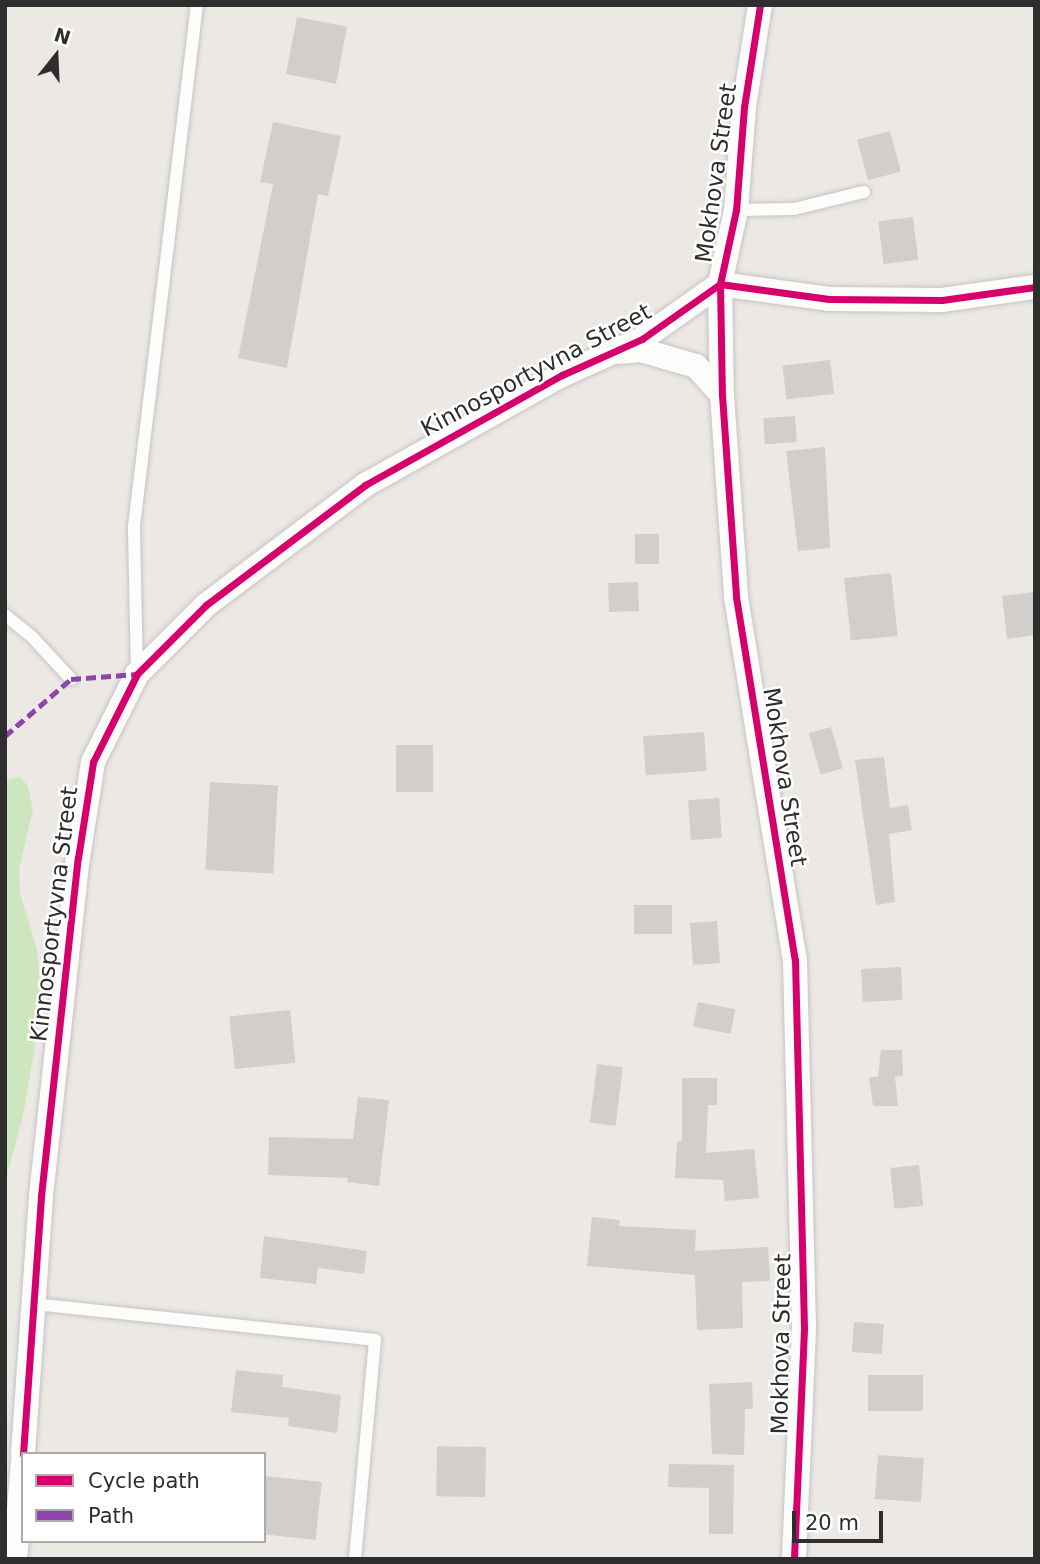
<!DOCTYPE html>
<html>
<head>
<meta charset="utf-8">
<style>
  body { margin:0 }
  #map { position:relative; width:1040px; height:1564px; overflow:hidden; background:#ece8e4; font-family:"DejaVu Sans",sans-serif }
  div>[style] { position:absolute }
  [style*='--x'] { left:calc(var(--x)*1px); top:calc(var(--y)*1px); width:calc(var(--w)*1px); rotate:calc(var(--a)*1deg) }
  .green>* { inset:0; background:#cee6be }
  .building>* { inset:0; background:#d1cecb; transform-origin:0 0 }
  .roads { filter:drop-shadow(0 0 2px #c5c4c5) drop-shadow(0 0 2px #c5c4c5) }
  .lane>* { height:12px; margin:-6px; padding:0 6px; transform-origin:6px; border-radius:6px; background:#fcfcfb }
  .street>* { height:24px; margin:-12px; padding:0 12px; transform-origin:12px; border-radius:12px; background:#fcfcfb }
  .quiet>* { height:5px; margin-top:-2.5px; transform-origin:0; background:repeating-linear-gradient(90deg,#8e44ad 0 10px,transparent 0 15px) }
  .cycleway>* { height:7px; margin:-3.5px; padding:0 3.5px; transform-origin:3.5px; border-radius:3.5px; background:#d6006c }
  span { translate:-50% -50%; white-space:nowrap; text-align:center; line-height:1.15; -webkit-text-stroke:5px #fff; paint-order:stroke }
  .street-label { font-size:23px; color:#2e2e2e }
  .frame { position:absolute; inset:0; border:7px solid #2e2e2e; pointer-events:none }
  .legend { position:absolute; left:21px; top:1452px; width:245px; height:91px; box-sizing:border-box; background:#fff; border:2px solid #ababab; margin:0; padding:9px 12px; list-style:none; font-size:21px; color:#2e2e2e }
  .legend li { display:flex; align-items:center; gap:14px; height:35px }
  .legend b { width:35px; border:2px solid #ababab }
  .north { position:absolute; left:21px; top:21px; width:70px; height:70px; -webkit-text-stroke:5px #fff; paint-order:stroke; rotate:18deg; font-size:19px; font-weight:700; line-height:28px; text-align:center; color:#2e2e2e }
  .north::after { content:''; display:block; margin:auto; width:24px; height:32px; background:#2e2e2e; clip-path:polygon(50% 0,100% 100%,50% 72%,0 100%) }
  .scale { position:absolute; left:792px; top:1511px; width:91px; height:32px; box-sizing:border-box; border:4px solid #2e2e2e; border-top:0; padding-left:9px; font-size:21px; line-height:24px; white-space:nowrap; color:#2e2e2e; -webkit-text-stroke:5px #fff; paint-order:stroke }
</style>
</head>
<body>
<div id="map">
  <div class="green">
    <i style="clip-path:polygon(20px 777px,28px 786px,33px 810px,19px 869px,20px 893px,37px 950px,42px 1006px,23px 1116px,5px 1183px,5px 780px)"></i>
  </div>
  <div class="building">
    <i style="left:297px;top:17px;width:51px;height:58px;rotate:11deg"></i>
    <i style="clip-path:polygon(273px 122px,341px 136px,328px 196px,318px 194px,287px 368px,238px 358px,273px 184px,260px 182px)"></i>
    <i style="left:890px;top:131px;width:42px;height:34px;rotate:75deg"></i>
    <i style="left:913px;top:217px;width:43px;height:35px;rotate:83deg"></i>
    <i style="left:830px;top:360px;width:34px;height:48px;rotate:83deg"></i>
    <i style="left:795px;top:416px;width:26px;height:32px;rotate:86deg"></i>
    <i style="clip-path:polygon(825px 447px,830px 548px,798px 551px,786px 451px)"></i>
    <i style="left:635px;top:534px;width:24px;height:30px"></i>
    <i style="left:891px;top:573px;width:63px;height:47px;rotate:84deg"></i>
    <i style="left:638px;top:582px;width:29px;height:30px;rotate:88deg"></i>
    <i style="clip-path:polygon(1035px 592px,1035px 635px,1007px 639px,1002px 596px)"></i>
    <i style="left:831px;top:727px;width:43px;height:23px;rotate:74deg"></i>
    <i style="left:704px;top:732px;width:39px;height:61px;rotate:86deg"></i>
    <i style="left:396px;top:745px;width:37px;height:47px"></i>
    <i style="clip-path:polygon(884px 757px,890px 808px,908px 805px,912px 830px,889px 834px,895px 902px,876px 905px,855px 760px)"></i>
    <i style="left:210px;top:782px;width:68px;height:88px;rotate:3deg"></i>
    <i style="left:719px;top:798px;width:40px;height:31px;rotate:86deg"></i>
    <i style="left:672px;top:905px;width:29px;height:38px;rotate:90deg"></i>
    <i style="left:717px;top:921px;width:42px;height:27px;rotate:86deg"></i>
    <i style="left:901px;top:967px;width:33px;height:40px;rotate:87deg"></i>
    <i style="left:698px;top:1002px;width:38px;height:25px;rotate:11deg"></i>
    <i style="left:290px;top:1010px;width:53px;height:61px;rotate:84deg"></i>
    <i style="clip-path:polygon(881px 1050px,902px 1050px,903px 1076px,887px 1077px,895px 1077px,898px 1106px,873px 1106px,869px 1077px,878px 1077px)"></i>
    <i style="left:597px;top:1064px;width:26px;height:59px;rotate:7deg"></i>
    <i style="clip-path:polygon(682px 1078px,717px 1078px,717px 1105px,708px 1105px,706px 1153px,754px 1149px,759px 1198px,725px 1201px,723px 1180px,675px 1178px,677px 1141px,682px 1141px)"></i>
    <i style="clip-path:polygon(358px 1097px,389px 1100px,379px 1186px,347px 1182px,348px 1178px,268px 1175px,269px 1137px,353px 1139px)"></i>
    <i style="left:919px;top:1165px;width:41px;height:29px;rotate:84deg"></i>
    <i style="clip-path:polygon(592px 1217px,620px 1220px,619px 1226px,696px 1230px,695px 1251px,768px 1247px,770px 1281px,742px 1282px,743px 1328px,697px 1330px,695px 1275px,587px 1266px)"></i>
    <i style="clip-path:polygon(264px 1236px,367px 1251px,364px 1274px,318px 1268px,316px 1284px,260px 1278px)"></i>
    <i style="left:854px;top:1322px;width:30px;height:30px;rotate:4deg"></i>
    <i style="clip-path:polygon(236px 1370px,283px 1375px,282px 1387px,341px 1395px,337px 1433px,288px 1426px,289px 1418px,231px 1412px)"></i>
    <i style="left:868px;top:1375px;width:55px;height:36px"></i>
    <i style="clip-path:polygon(752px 1382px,753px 1409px,745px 1409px,744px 1455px,712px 1454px,709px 1384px)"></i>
    <i style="left:486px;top:1447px;width:50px;height:49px;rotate:91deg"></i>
    <i style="left:878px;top:1455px;width:46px;height:44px;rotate:4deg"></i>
    <i style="clip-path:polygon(669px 1464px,734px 1465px,733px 1534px,709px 1534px,709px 1488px,668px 1487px)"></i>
    <i style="left:264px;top:1476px;width:58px;height:58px;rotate:6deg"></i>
  </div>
  <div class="roads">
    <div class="lane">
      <i style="--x:736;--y:210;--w:58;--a:-1"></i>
      <i style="--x:794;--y:209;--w:72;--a:-13.7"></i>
      <i style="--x:5;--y:615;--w:36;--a:39"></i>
      <i style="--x:33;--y:638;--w:56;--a:47.2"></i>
      <i style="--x:137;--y:674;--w:148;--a:-91.2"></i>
      <i style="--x:134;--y:526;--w:525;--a:-83.11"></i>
      <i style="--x:34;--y:1304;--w:343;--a:6"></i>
      <i style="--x:375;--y:1340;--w:220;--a:95.2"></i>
    </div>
    <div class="street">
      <i style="--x:760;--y:5;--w:103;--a:98.9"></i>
      <i style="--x:744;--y:107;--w:103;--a:94.4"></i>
      <i style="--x:736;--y:210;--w:76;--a:102.2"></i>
      <i style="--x:720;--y:284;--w:111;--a:89"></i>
      <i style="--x:722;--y:395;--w:202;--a:86"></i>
      <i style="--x:736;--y:597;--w:368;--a:80.8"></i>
      <i style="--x:795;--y:960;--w:369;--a:88.6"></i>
      <i style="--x:804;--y:1329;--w:230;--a:92.5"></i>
      <i style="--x:620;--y:352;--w:21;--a:-5"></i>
      <i style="--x:641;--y:350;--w:57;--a:16.2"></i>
      <i style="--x:696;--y:366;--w:39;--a:48"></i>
      <i style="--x:23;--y:1454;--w:259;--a:-86"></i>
      <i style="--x:41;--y:1196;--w:340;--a:-83.8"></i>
      <i style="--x:78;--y:858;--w:97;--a:-81.1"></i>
      <i style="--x:93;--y:762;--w:98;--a:-63.4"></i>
      <i style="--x:137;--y:674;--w:98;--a:-45"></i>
      <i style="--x:206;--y:605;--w:199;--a:-37"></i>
      <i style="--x:365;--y:485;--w:226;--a:-29.2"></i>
      <i style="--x:562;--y:375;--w:88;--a:-24.2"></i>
      <i style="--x:642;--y:339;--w:95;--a:-35.2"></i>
      <i style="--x:720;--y:284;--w:110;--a:7.8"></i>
      <i style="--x:829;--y:299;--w:113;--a:0.5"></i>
      <i style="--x:942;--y:300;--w:94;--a:-8"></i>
      <i style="--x:15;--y:1559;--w:98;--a:-85.3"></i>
    </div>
  </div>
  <div class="quiet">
    <i style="--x:5;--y:736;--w:87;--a:-40.8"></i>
    <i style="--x:71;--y:679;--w:66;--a:-4.3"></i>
  </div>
  <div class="cycleway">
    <i style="--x:760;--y:5;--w:103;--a:98.9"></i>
    <i style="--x:744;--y:107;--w:103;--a:94.4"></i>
    <i style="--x:736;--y:210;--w:76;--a:102.2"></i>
    <i style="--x:720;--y:284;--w:111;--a:89"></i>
    <i style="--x:722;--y:395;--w:202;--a:86"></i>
    <i style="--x:736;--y:597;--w:368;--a:80.8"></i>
    <i style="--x:795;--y:960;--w:369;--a:88.6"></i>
    <i style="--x:804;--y:1329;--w:230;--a:92.5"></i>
    <i style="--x:23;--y:1454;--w:259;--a:-86"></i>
    <i style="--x:41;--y:1196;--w:340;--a:-83.8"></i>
    <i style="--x:78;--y:858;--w:97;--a:-81.1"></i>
    <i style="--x:93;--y:762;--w:98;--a:-63.4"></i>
    <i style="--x:137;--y:674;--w:98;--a:-45"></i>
    <i style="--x:206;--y:605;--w:199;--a:-37"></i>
    <i style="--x:365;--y:485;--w:226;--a:-29.2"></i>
    <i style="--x:562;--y:375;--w:88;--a:-24.2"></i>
    <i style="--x:642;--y:339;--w:95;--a:-35.2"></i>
    <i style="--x:720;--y:284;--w:110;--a:7.8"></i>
    <i style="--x:829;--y:299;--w:113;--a:0.5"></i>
    <i style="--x:942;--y:300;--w:94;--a:-8"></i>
  </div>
  <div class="street-label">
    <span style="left:716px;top:173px;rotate:-82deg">Mokhova Street</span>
    <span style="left:536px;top:370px;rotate:-28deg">Kinnosportyvna Street</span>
    <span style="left:785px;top:777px;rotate:81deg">Mokhova Street</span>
    <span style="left:54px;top:914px;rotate:-83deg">Kinnosportyvna Street</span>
    <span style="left:781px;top:1344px;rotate:-89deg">Mokhova Street</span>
  </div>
  <div class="frame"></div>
  <ul class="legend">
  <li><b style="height:9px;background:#d6006c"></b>Cycle path</li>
  <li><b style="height:9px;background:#8e44ad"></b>Path</li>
  </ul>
  <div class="north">N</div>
  <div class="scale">20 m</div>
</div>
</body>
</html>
